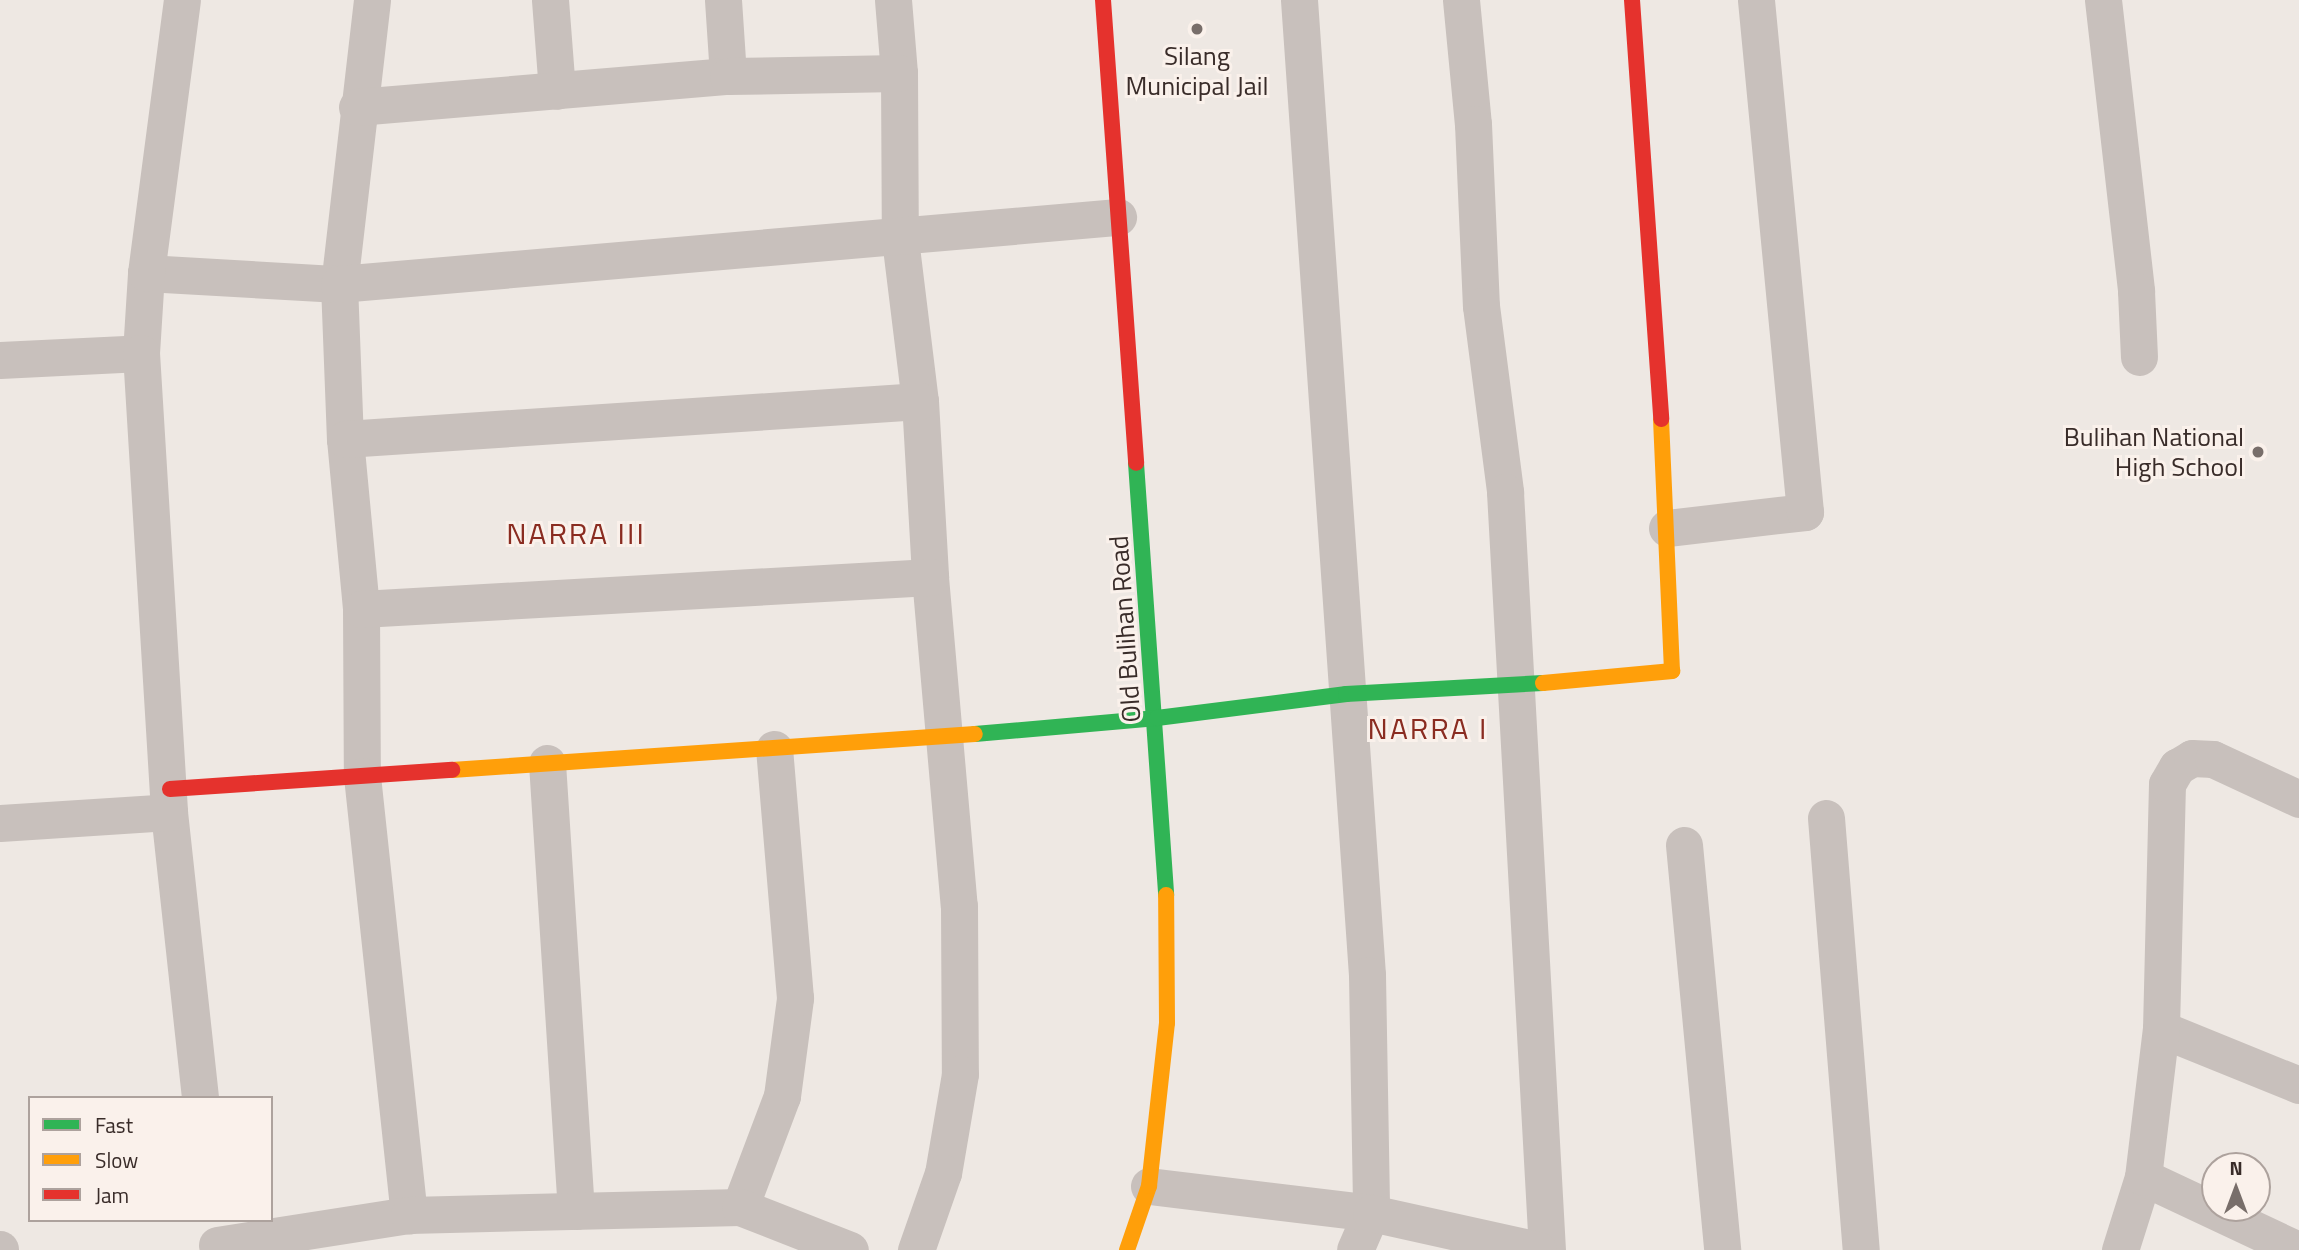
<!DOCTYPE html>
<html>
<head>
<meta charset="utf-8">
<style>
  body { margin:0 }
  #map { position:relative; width:2299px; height:1250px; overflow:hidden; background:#eee8e3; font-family:"Titillium Web",sans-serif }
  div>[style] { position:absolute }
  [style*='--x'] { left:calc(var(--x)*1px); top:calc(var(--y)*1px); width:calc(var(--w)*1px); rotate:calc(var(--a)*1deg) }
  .street>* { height:37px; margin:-18.5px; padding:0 18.5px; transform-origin:18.5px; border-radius:18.5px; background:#c8c0bc }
  .fast>* { height:16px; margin:-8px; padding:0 8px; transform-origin:8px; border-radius:8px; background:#30b455 }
  .slow>* { height:16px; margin:-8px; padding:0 8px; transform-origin:8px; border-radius:8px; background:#ff9f0a }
  .jam>* { height:16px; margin:-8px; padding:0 8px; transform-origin:8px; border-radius:8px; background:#e5322d }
  .dots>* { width:19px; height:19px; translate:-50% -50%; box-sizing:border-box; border:4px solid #faf1eb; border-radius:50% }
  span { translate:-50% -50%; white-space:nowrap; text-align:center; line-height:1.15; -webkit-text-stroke:6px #faf1eb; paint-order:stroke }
  .poi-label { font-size:26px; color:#392c29 }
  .right { translate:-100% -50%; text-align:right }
  .street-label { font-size:26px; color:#392c29 }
  .quarter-label { font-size:30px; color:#8a2c21; letter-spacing:2px }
  .legend { position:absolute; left:28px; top:1096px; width:245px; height:126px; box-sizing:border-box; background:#faf1eb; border:2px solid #ada29d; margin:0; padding:9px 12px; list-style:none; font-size:21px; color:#392c29 }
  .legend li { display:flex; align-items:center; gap:14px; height:35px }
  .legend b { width:35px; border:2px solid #ada29d }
  .north { position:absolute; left:2201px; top:1152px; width:70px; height:70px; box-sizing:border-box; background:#faf1eb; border:2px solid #ada29d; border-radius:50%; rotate:0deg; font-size:19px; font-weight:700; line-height:28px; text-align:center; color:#392c29 }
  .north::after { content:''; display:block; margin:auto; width:24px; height:32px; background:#786e6a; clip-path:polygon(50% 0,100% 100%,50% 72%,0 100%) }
</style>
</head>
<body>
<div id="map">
  <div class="street">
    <i style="--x:372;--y:0;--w:286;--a:96.6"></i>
    <i style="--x:339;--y:284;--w:155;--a:87.8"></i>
    <i style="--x:345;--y:439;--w:171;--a:84.6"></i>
    <i style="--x:361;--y:609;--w:167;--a:89.7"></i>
    <i style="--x:362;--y:776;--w:442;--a:83.9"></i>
    <i style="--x:550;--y:0;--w:91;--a:85.6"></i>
    <i style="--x:723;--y:0;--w:76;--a:86.2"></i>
    <i style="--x:893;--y:0;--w:73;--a:85.3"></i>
    <i style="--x:899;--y:73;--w:166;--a:89.7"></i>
    <i style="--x:900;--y:239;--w:163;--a:83"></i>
    <i style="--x:920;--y:401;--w:176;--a:86.7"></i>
    <i style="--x:930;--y:577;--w:330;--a:85"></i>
    <i style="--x:959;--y:906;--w:168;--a:89.7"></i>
    <i style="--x:960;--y:1074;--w:100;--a:99.7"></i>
    <i style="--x:943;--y:1173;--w:82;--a:109.3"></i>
    <i style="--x:1299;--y:0;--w:977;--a:86.01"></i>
    <i style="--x:1367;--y:975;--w:238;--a:89"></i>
    <i style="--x:1371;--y:1213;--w:40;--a:113.4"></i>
    <i style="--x:1461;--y:0;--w:125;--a:84.5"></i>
    <i style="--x:1473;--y:124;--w:182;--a:87.5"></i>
    <i style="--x:1481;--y:306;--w:188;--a:82.6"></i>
    <i style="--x:1505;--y:492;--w:759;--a:86.83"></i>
    <i style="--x:2103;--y:0;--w:293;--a:83.5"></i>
    <i style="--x:2136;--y:291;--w:66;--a:87.4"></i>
    <i style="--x:357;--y:107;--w:372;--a:-4.8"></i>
    <i style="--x:728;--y:76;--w:171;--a:-1"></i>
    <i style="--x:146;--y:273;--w:193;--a:3.3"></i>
    <i style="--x:339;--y:284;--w:782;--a:-4.92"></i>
    <i style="--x:141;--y:353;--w:80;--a:-86.4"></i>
    <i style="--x:146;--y:273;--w:275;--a:-82.5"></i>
    <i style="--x:0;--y:360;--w:141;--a:-2.8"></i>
    <i style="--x:141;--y:353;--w:460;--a:86.5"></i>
    <i style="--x:169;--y:812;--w:288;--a:83.8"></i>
    <i style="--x:345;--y:439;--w:576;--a:-3.78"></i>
    <i style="--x:1667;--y:528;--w:139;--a:-6.6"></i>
    <i style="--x:1805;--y:512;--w:514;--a:-95.47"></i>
    <i style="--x:361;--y:609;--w:570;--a:-3.22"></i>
    <i style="--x:547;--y:763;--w:449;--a:86.3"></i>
    <i style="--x:1826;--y:818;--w:433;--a:85.4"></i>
    <i style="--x:0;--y:823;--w:169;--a:-3.7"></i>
    <i style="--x:1684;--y:845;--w:407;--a:84.6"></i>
    <i style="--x:2161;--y:1029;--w:149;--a:22.1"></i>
    <i style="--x:1149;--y:1186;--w:224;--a:6.9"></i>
    <i style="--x:1371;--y:1213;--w:171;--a:12.5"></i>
    <i style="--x:740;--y:1207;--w:119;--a:-69.3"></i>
    <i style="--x:782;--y:1096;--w:99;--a:-82.4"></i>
    <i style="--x:795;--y:998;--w:250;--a:-94.8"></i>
    <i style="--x:217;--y:1245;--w:194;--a:-8.9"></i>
    <i style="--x:409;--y:1215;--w:331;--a:-1.4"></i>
    <i style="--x:740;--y:1207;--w:118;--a:21.4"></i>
    <i style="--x:0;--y:1249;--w:1;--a:90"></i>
    <i style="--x:2120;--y:1250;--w:77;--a:-72.5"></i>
    <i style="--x:2298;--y:1250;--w:171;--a:-154.8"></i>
    <i style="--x:2143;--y:1177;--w:149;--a:-83.1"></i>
    <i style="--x:2161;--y:1029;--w:245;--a:-88.6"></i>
    <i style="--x:2167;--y:784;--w:20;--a:-60"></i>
    <i style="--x:2177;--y:767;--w:17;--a:-31"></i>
    <i style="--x:2192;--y:758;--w:21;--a:3"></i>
    <i style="--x:2213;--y:759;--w:95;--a:24.9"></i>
  </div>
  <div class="fast">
    <i style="--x:1136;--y:463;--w:433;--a:86"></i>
    <i style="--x:975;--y:734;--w:183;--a:-5"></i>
    <i style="--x:1157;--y:718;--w:191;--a:-7.2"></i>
    <i style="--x:1346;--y:694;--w:197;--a:-3.2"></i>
  </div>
  <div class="slow">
    <i style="--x:1543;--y:683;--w:130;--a:-5.3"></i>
    <i style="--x:1672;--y:671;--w:252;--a:-92.5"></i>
    <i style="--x:452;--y:770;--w:524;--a:-3.94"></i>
    <i style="--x:1127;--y:1250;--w:68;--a:-71"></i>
    <i style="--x:1149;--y:1186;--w:164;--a:-83.7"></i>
    <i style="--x:1167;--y:1023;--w:128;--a:-90.4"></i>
  </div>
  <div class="jam">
    <i style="--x:1103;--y:0;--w:464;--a:85.9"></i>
    <i style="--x:1632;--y:0;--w:420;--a:86"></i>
    <i style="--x:170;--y:789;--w:283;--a:-3.9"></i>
  </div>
  <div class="dots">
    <i style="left:1197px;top:29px;background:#786e6a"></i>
    <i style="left:2258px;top:452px;background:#786e6a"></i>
  </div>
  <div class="poi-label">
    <span style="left:1197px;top:71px">Silang<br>Municipal Jail</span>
    <span class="right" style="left:2244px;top:452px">Bulihan National<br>High School</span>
  </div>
  <div class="street-label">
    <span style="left:1125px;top:629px;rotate:-94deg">Old Bulihan Road</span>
  </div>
  <div class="quarter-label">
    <span style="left:576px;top:533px">NARRA III</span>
    <span style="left:1428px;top:728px">NARRA I</span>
  </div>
  <ul class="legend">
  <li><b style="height:9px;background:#30b455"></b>Fast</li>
  <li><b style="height:9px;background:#ff9f0a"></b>Slow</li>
  <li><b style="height:9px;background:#e5322d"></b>Jam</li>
  </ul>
  <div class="north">N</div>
</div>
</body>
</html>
